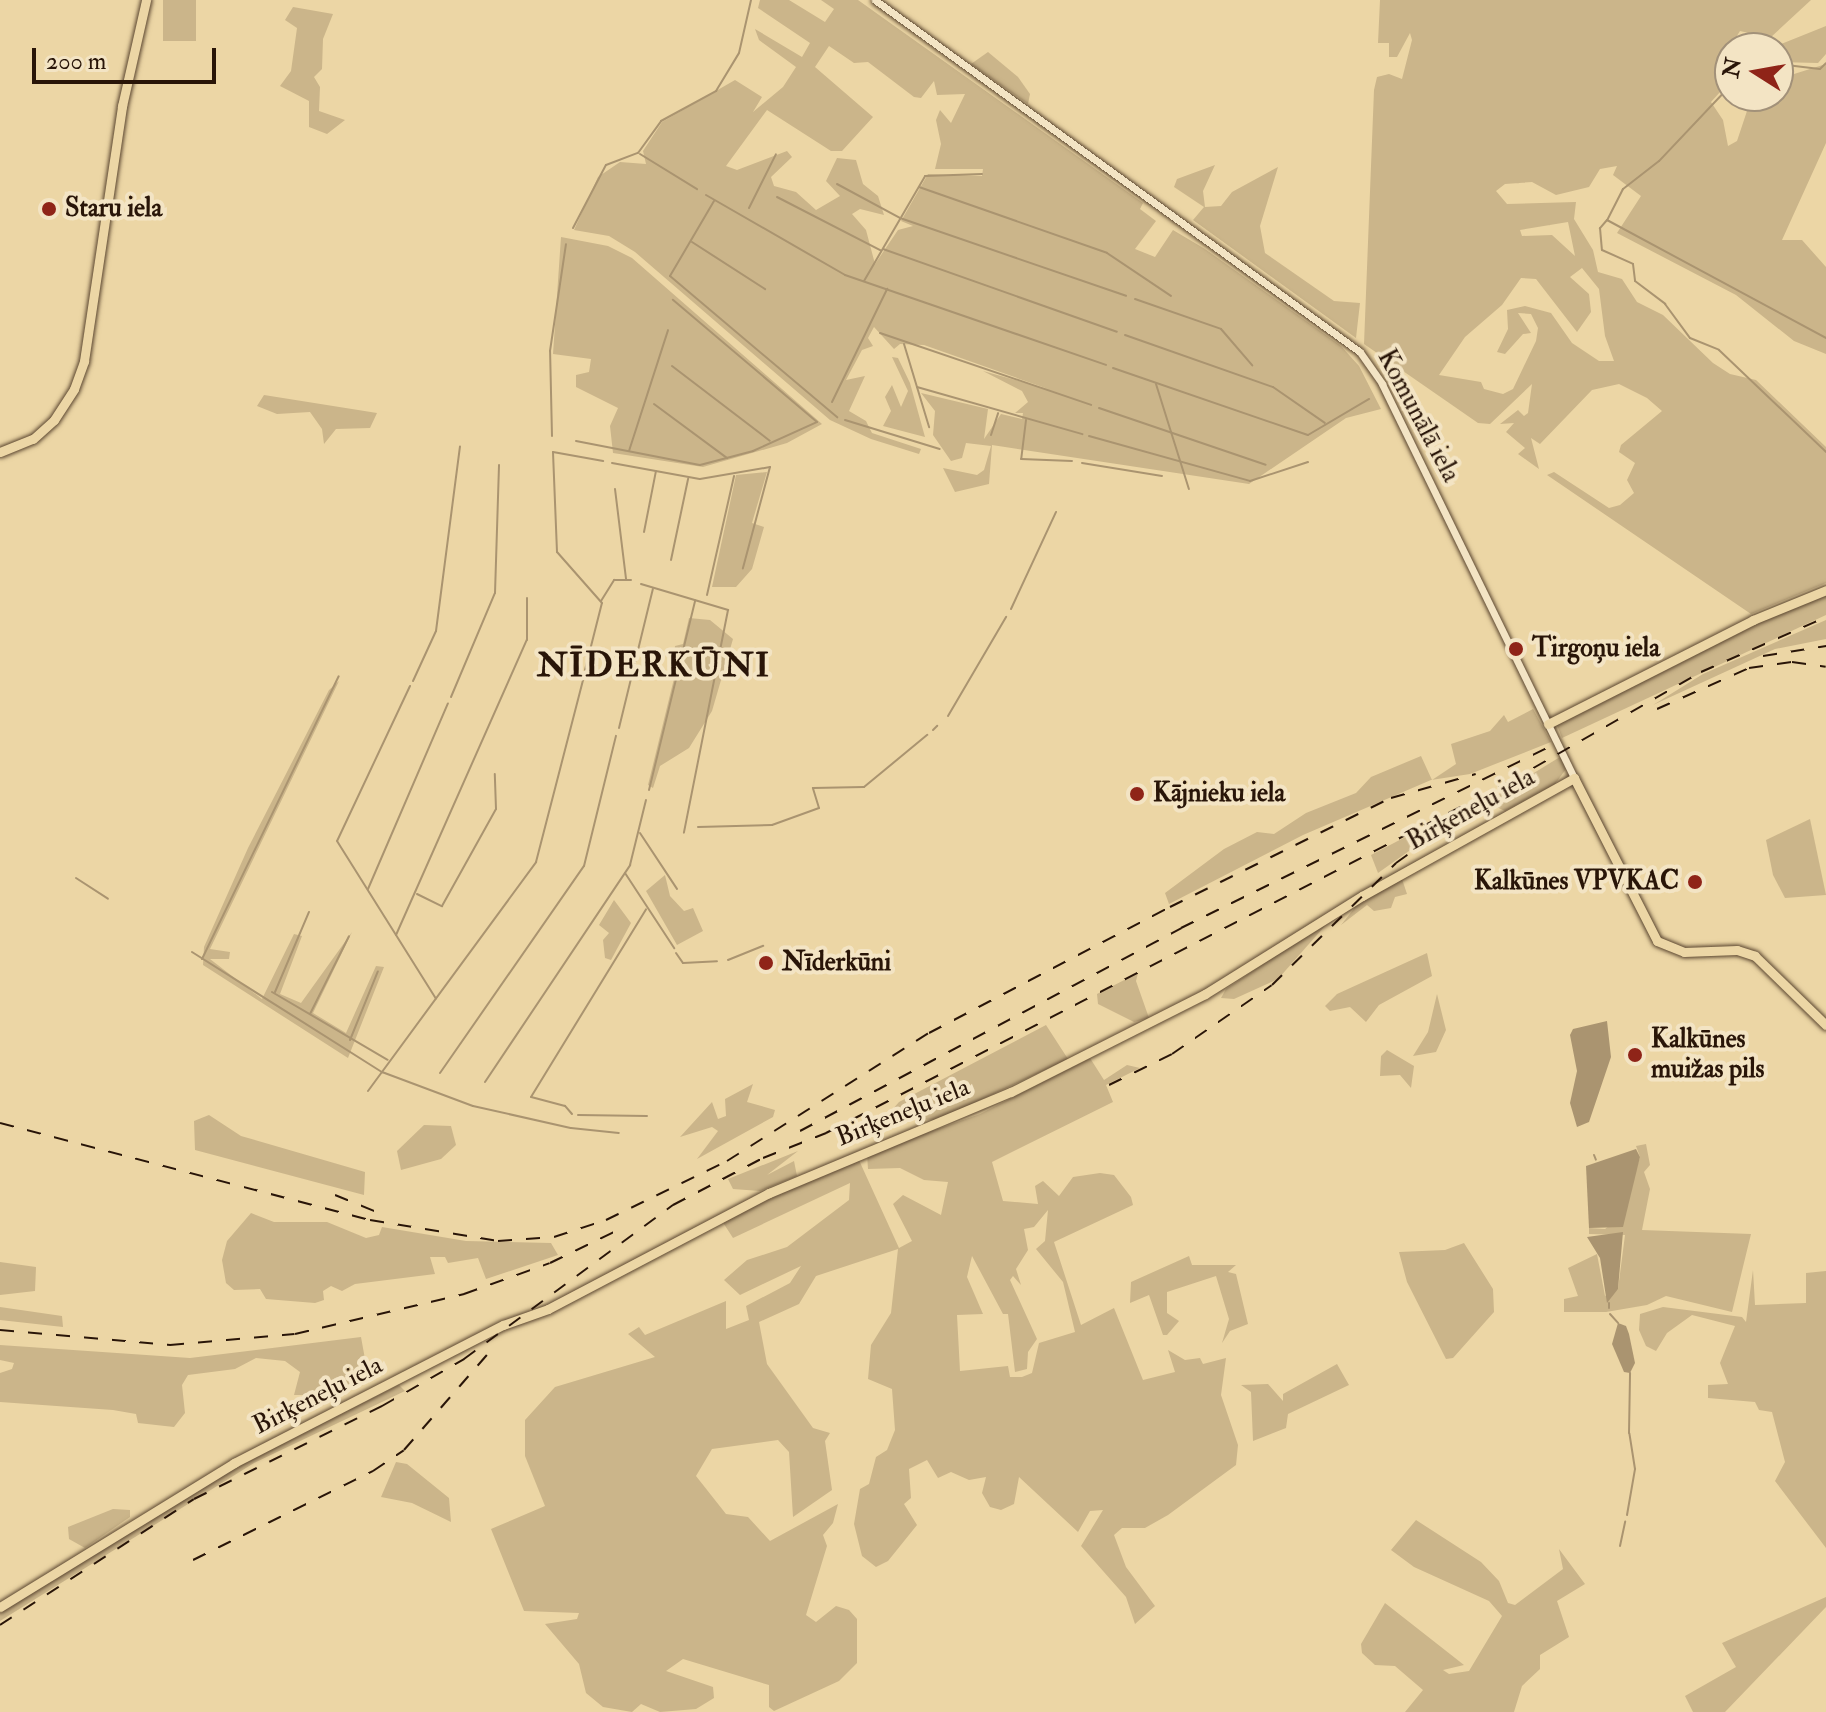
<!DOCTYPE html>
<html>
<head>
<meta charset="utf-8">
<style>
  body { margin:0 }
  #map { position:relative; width:1826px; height:1712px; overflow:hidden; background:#ecd6a5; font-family:"IM FELL Double Pica",serif }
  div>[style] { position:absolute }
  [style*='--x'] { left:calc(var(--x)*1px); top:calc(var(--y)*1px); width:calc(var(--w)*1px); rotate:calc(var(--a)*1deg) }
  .green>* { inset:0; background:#cbb58a; transform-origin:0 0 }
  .water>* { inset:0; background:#aa9470 }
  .stream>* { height:2px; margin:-1px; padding:0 1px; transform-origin:1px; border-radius:1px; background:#aa9470 }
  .roads { filter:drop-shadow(0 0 2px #5a452f) drop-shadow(0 0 2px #5a452f) }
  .minor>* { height:7px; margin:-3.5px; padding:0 3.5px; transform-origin:3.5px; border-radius:3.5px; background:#f3e4c4 }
  .major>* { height:9px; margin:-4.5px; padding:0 4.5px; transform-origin:4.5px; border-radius:4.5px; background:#ecd6a5 }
  .rail>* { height:2px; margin-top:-1px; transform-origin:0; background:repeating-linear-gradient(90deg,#291508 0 14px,transparent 0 28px) }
  .dots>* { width:22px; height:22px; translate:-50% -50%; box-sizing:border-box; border:4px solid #f3e4c4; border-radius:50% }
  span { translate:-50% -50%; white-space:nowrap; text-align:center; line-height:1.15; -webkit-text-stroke:8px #f3e4c4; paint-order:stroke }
  .poi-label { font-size:26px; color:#291508; font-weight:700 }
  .left { translate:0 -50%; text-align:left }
  .right { translate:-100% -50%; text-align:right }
  .street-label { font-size:26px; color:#291508 }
  .district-label { font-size:34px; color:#291508; font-weight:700; letter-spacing:2px }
  .north { position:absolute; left:1714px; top:32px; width:80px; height:80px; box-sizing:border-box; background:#f3e4c4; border:2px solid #a29179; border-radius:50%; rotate:281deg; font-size:22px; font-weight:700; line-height:32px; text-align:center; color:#291508 }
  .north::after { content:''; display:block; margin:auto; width:28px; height:36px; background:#8f2418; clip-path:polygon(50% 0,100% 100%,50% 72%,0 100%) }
  .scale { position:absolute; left:32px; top:48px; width:184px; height:36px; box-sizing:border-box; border:4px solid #291508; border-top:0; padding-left:10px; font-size:24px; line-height:28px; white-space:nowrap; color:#291508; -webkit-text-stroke:6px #f3e4c4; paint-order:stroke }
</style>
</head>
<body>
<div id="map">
  <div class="green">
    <i style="left:163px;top:0;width:33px;height:41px"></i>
    <i style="clip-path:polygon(evenodd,760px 0,789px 0,825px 22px,834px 9px,821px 0,858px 0,1143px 203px,1140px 209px,1156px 221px,1135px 249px,1155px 257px,1173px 230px,1205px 249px,1341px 346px,1359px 366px,1381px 409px,1346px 418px,1249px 484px,992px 445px,989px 484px,955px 492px,943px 468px,977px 475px,984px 470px,991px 446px,966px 443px,962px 458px,951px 461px,933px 435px,935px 411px,921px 393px,988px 409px,984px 439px,1001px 414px,1022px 419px,1023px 413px,1015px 413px,1028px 402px,1022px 391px,983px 371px,1048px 389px,924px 345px,900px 344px,894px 349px,874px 327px,868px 338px,873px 346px,862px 350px,846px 380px,865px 376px,849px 411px,866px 421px,872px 433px,921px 449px,919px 454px,871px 439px,830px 420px,635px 252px,609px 236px,574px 230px,598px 177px,620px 162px,646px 164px,643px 151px,662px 122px,735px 80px,762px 97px,753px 112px,783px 87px,796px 67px,759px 40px,755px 29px,802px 57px,810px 43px,758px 8px,760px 0,829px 46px,854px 63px,868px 62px,914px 97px,921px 98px,934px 81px,937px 95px,965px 94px,951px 123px,940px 110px,936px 120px,941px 144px,935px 169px,983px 169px,982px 176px,928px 174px,901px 221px,913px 226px,898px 230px,875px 264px,866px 230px,852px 214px,860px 209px,884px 215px,878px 196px,863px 184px,856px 160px,837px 158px,826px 181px,840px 196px,816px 210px,796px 192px,774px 186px,771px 177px,792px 157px,787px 151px,737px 170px,726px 166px,767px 110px,831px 151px,842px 151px,873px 117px,815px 67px,829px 46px)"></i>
    <i style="clip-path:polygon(evenodd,1380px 0,1811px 0,1770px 38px,1740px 31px,1735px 39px,1757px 48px,1730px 48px,1730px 81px,1711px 102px,1723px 120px,1728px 146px,1737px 141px,1752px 96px,1778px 96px,1778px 79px,1826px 64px,1826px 143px,1782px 240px,1802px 240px,1826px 267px,1826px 354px,1794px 341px,1736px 295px,1617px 233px,1641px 196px,1613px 175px,1617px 166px,1600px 169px,1589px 187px,1556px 195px,1532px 182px,1505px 184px,1496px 191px,1507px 204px,1576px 202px,1574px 219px,1593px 250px,1598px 272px,1622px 279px,1637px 302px,1663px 315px,1713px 363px,1730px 374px,1756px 380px,1826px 447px,1826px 583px,1751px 614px,1547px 475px,1554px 472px,1609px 508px,1620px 505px,1634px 493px,1627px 480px,1635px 463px,1619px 452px,1621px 445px,1662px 411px,1647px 398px,1619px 384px,1592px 390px,1540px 444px,1531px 438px,1539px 469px,1518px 454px,1525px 448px,1506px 432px,1514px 423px,1500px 424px,1518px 410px,1524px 416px,1528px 413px,1532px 384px,1490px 424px,1478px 423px,1364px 344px,1374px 90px,1377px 77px,1389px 74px,1402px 79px,1412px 40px,1410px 33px,1397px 57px,1389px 57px,1389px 43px,1378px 43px,1380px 0,1568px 222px,1575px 256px,1552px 235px,1522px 236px,1520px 230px,1568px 222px,1380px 0,1582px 268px,1599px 289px,1605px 336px,1614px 361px,1599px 361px,1572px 343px,1551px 313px,1525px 306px,1507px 310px,1508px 329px,1497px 352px,1505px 354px,1523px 334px,1531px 333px,1518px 313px,1531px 314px,1538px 328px,1536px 341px,1513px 389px,1503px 394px,1484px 389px,1481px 382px,1439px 375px,1465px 337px,1502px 305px,1521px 278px,1536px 279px,1577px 332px,1591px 312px,1589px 294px,1570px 277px,1582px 268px)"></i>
    <i style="clip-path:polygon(293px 7px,333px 14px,323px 39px,322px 69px,314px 77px,320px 87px,319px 111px,345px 120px,327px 134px,309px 127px,309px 101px,280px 86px,291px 71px,297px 28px,285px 20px)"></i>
    <i style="clip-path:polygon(1826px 26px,1826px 54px,1818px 63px,1778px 62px,1778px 48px,1771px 48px)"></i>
    <i style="clip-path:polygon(988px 52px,1018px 77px,1030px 94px,1028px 104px,971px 64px)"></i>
    <i style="clip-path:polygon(1215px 165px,1203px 191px,1205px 207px,1221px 206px,1232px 192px,1278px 167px,1260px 226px,1265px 253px,1334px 301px,1360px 303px,1356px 338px,1193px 220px,1204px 207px,1174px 187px,1177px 179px)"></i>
    <i style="clip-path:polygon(561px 237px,608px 246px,632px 258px,822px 424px,787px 443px,703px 467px,613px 453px,610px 426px,618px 408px,576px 387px,576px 375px,589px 372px,591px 359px,553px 354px)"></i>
    <i style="clip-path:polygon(892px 357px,898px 358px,910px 383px,925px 437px,883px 426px,891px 411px,885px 397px,892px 385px,901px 407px,908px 391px)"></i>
    <i style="clip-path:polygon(264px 395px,377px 413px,370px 428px,336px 429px,324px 444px,322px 429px,310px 412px,277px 414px,257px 406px)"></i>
    <i style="clip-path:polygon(767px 472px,752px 523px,764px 527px,752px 569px,736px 587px,712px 587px,736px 475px)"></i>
    <i style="clip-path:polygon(1826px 595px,1826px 615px,1562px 738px,1557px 725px,1574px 714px,1753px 625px)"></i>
    <i style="clip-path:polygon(689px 618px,710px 620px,733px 639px,712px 711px,689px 748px,660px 766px,653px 788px,648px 785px,679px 658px,674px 657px,675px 646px,683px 644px)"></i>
    <i style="clip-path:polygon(1826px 620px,1826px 639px,1775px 649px,1653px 705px,1703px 674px)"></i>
    <i style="clip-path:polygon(339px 681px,210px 949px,230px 952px,229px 959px,210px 959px,262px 999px,294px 934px,302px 936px,280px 994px,301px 1003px,352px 932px,313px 1013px,346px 1033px,376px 966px,384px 967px,348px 1058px,203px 965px,204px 947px,248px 848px,329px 690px)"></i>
    <i style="clip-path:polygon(1533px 709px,1551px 742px,1470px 774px,1431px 780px,1303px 835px,1169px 904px,1165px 893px,1224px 849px,1257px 832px,1274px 834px,1306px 813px,1356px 793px,1371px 777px,1421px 756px,1432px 780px,1456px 764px,1451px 744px,1490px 731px,1504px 715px,1508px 722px)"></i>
    <i style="clip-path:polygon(1560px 757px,1566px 769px,1555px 784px,1505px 811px,1486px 802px)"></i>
    <i style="clip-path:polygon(1474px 801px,1478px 802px,1378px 873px,1371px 855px)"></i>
    <i style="clip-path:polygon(1810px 819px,1826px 895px,1785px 898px,1773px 875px,1766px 840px)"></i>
    <i style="clip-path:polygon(665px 875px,670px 896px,684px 911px,693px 908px,703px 931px,677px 945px,646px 891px)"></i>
    <i style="clip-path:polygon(1402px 879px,1407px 894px,1395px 897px,1391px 908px,1374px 911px,1367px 905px,1341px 925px,1357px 905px)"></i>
    <i style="clip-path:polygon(614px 900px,631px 923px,611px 960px,605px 958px,603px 940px,609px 933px,599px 925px)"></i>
    <i style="clip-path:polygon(1331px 919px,1278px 979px,1234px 999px,1221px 998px,1226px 989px)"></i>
    <i style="clip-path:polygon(1427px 953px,1432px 976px,1379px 1005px,1366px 1022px,1350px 1007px,1330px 1011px,1325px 1006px,1337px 994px)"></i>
    <i style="clip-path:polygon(1138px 973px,1136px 981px,1149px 1018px,1134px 1022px,1098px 1004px,1097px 994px)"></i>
    <i style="clip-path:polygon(1437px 994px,1446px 1030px,1436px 1052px,1413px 1056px,1428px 1032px)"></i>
    <i style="clip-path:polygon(1046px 1025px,1068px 1059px,938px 1120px,892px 1118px,878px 1126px,899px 1102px)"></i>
    <i style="clip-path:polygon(1387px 1050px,1414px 1066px,1411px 1088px,1400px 1075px,1380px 1076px,1381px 1056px)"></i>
    <i style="clip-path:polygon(evenodd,1090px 1058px,1104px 1080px,1127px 1065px,1140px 1068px,1106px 1085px,1113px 1102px,992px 1162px,1003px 1201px,1038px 1204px,1035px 1186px,1043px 1181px,1059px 1196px,1073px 1177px,1100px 1173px,1114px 1175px,1131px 1197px,1133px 1205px,1054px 1242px,1081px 1325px,1114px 1308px,1143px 1380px,1175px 1372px,1168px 1350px,1185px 1360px,1200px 1358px,1203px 1364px,1226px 1358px,1221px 1395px,1238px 1445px,1236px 1465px,1168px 1515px,1145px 1528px,1122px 1528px,1114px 1535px,1126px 1567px,1155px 1606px,1135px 1624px,1126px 1597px,1081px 1546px,1103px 1510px,1090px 1511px,1078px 1532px,1019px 1477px,1014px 1504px,1001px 1510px,990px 1507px,982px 1493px,986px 1477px,969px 1480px,951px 1472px,938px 1478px,927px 1460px,909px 1469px,911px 1498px,904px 1504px,917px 1525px,888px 1561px,876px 1567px,862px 1556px,854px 1524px,860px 1489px,869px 1484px,876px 1457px,887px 1450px,895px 1430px,892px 1389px,868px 1379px,871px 1345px,891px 1313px,898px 1249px,816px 1276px,799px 1304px,759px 1322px,767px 1364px,813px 1428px,830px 1433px,825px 1441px,832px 1490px,793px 1517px,789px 1452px,778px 1440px,712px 1449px,696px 1476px,726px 1514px,748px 1517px,770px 1541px,838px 1504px,833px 1523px,823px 1535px,827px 1546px,806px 1615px,816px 1622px,836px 1606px,849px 1610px,857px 1619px,857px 1663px,839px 1681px,774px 1711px,769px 1707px,769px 1685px,683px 1659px,666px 1671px,713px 1687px,714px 1698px,696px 1709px,660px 1712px,641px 1704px,632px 1712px,603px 1707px,586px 1693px,579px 1664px,545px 1624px,577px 1619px,579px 1613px,524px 1611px,491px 1529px,545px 1506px,525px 1456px,525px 1420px,555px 1387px,655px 1357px,628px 1334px,639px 1327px,645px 1335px,726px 1301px,726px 1329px,749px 1320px,746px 1306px,790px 1283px,801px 1266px,740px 1295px,724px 1280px,747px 1260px,787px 1247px,849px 1200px,850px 1183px,733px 1238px,722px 1221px,858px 1158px,899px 1248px,912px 1241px,893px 1204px,903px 1195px,941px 1215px,948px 1182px,924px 1180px,900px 1168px,868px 1169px,867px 1154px,980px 1114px,1090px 1058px,1048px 1210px,1045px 1241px,1036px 1249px,1063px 1282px,1075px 1332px,1039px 1343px,1032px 1373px,1022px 1377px,1010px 1377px,1008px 1366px,960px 1371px,957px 1315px,983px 1314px,967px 1277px,972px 1256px,1003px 1314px,1008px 1314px,1015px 1372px,1027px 1369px,1028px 1352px,1037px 1339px,1010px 1280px,1013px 1276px,1021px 1285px,1016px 1269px,1028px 1250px,1024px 1229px,1034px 1227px,1048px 1210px)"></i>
    <i style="clip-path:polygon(753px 1084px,747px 1102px,775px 1110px,773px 1117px,697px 1159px,718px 1131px,712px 1127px,680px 1137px,712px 1102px,718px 1119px,726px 1116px,725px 1099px)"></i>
    <i style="clip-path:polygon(209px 1115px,241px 1136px,365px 1172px,364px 1195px,195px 1150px,194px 1121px)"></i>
    <i style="clip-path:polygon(424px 1125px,451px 1126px,456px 1145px,441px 1159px,401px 1170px,397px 1151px)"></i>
    <i style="clip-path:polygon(1646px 1144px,1650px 1165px,1644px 1172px,1650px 1189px,1642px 1230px,1751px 1234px,1732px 1312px,1666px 1296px,1647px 1305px,1606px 1312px,1564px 1312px,1564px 1299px,1578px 1296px,1568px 1268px,1597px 1254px,1605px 1296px,1618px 1289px,1625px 1235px,1589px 1234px,1589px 1228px,1605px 1229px,1622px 1216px,1640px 1157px,1636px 1146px)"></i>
    <i style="clip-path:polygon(798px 1151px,767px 1175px,794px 1161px,797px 1176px,760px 1191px,733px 1189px,728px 1179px)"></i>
    <i style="clip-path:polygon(251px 1213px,274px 1222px,327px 1222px,366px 1238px,379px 1235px,382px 1227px,466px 1241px,551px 1243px,558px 1255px,486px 1279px,478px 1258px,448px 1263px,445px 1257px,430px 1257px,435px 1274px,355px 1284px,342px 1291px,331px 1286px,323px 1291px,324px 1300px,315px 1303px,266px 1299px,260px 1289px,234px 1290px,226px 1283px,222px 1260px,227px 1241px)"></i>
    <i style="clip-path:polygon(1464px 1243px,1493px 1289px,1494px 1312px,1453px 1358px,1446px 1359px,1407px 1282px,1399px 1252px,1445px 1250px)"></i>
    <i style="clip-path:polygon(1189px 1256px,1192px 1265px,1236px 1265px,1228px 1272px,1236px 1274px,1248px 1324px,1230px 1331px,1222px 1343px,1229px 1319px,1216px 1276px,1167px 1292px,1167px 1313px,1179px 1321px,1167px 1335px,1163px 1335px,1149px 1295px,1130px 1303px,1131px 1282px)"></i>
    <i style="clip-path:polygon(0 1262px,36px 1267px,35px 1291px,0 1295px)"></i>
    <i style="clip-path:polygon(1753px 1270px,1755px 1305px,1806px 1303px,1806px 1273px,1826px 1271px,1826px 1548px,1775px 1481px,1785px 1462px,1772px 1412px,1759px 1410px,1755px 1402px,1708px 1398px,1708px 1385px,1728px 1384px,1720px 1363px,1735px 1326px,1692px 1315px,1667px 1333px,1656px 1351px,1646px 1346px,1639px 1330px,1640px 1314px,1663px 1307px,1742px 1317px,1746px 1322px)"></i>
    <i style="clip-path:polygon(0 1307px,62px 1316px,63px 1327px,0 1320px)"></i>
    <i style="clip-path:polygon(361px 1337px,369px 1381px,332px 1395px,294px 1395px,300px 1372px,285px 1361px,256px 1358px,235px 1369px,188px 1375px,182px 1385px,185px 1413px,174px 1427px,138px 1423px,136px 1414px,113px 1410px,0 1402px,0 1373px,12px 1369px,14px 1363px,0 1360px,0 1345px,190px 1358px)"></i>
    <i style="clip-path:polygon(1337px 1364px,1349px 1385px,1288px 1414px,1286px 1428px,1253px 1441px,1251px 1392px,1241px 1385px,1268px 1384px,1283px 1401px,1283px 1394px)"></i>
    <i style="clip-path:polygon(399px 1385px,405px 1391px,254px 1463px,0 1621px,0 1611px,234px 1467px)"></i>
    <i style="clip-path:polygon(396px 1462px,407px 1464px,449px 1498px,451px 1522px,412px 1503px,381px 1497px)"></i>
    <i style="clip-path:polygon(113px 1509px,130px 1510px,130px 1517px,85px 1548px,69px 1539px,68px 1527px)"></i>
    <i style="clip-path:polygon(1416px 1520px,1481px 1562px,1499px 1581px,1508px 1603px,1515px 1605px,1563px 1569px,1559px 1549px,1585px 1584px,1557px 1601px,1569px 1637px,1540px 1655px,1540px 1669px,1522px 1686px,1514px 1712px,1405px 1712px,1423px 1690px,1395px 1666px,1375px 1665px,1362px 1653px,1361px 1644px,1385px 1603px,1464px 1665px,1443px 1670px,1449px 1674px,1469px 1671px,1502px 1616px,1489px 1601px,1414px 1567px,1391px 1550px)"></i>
    <i style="clip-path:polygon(1826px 1597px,1826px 1607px,1725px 1712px,1693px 1712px,1685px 1696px,1736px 1667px,1722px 1643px)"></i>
  </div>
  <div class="water">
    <i style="clip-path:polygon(1607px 1021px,1611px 1057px,1589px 1122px,1577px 1127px,1570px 1103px,1577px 1071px,1570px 1035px,1573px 1029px)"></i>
    <i style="clip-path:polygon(1636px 1149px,1640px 1157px,1623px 1227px,1589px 1228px,1586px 1166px)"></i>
    <i style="clip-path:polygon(1623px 1232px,1618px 1289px,1607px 1303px,1600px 1258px,1587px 1237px)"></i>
    <i style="clip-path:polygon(1618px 1323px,1626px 1326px,1629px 1334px,1635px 1363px,1630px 1373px,1624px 1372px,1612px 1344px)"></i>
  </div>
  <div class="stream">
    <i style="--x:1778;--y:64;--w:42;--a:6.8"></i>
    <i style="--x:1820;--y:69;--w:8;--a:-45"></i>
    <i style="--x:1730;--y:86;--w:103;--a:133.4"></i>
    <i style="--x:1659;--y:161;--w:46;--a:142.1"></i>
    <i style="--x:1623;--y:189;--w:35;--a:117"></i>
    <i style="--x:1607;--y:220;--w:249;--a:28.3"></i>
    <i style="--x:640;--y:154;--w:67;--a:31.6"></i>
    <i style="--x:837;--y:184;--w:72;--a:28.4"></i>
    <i style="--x:900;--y:218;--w:239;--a:19"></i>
    <i style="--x:919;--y:187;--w:199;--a:19.3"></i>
    <i style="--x:1107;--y:253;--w:77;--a:33.9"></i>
    <i style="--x:706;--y:195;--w:160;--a:29.9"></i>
    <i style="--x:845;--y:275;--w:276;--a:19"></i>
    <i style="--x:777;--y:197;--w:116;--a:27.2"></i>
    <i style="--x:714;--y:201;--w:87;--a:120.4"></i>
    <i style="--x:670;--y:276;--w:219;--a:40.2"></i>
    <i style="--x:749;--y:208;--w:60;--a:-63.4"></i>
    <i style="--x:1607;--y:220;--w:11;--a:131"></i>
    <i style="--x:1600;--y:228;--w:22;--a:85"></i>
    <i style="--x:1602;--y:250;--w:34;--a:24"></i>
    <i style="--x:1633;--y:264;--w:17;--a:83"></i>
    <i style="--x:1635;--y:281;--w:38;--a:37"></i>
    <i style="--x:1665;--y:304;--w:42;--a:53.7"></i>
    <i style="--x:1690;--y:338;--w:31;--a:22"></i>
    <i style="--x:1719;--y:350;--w:148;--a:43.6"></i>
    <i style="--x:573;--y:228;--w:71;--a:-62.4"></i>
    <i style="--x:606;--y:165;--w:34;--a:-21"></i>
    <i style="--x:638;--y:153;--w:39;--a:-54"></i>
    <i style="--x:661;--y:121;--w:63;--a:-28.6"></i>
    <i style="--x:716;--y:91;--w:44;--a:-58.8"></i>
    <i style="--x:739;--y:53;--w:54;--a:-77.2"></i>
    <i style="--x:692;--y:242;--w:87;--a:32.8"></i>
    <i style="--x:883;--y:249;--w:248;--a:19.5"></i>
    <i style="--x:864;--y:281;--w:121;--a:-59.8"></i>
    <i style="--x:925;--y:176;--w:57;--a:-2"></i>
    <i style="--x:1135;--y:299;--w:91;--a:19.2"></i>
    <i style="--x:1221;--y:329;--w:48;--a:49.3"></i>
    <i style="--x:880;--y:333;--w:223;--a:18.8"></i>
    <i style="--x:1125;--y:335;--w:157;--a:19.4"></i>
    <i style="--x:1273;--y:387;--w:63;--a:34.7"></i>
    <i style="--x:904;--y:344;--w:87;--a:73.2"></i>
    <i style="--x:672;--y:366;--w:123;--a:37.4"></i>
    <i style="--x:1113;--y:368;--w:206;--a:19"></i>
    <i style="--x:1308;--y:435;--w:71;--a:-30.5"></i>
    <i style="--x:1156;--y:384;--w:110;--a:72.6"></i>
    <i style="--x:917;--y:387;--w:172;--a:15.9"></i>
    <i style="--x:832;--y:402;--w:126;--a:-64"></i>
    <i style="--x:654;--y:404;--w:91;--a:36.5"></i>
    <i style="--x:1099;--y:408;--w:176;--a:18.8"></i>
    <i style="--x:845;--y:420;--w:99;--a:17"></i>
    <i style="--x:1026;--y:420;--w:39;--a:97"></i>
    <i style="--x:1021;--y:459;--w:51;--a:2.2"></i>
    <i style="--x:991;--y:435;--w:23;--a:-72"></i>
    <i style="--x:552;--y:436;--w:85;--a:-91.3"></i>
    <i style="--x:550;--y:351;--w:108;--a:-81.5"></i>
    <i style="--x:1089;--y:436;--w:167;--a:15.6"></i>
    <i style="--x:1250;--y:481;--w:61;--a:-18.1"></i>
    <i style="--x:576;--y:441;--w:126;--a:11"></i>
    <i style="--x:700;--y:465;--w:55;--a:-14.8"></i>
    <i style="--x:753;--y:451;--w:70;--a:-24.4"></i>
    <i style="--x:817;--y:422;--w:189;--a:-139.7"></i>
    <i style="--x:629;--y:451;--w:127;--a:-72.1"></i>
    <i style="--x:612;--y:463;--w:89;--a:10.3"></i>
    <i style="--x:700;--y:479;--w:71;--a:-9.7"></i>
    <i style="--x:770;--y:467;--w:105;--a:105"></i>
    <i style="--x:1082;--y:463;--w:81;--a:9.2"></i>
    <i style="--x:615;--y:489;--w:91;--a:83"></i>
    <i style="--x:644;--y:532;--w:62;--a:-78.9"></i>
    <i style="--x:671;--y:560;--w:83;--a:-78.1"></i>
    <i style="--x:641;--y:584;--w:91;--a:16.6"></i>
    <i style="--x:728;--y:610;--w:227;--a:101.2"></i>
    <i style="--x:707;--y:595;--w:122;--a:-77.2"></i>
    <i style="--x:601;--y:601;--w:25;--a:-58"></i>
    <i style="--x:614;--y:580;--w:17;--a:0"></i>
    <i style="--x:1011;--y:609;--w:107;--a:-65.1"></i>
    <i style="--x:585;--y:670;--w:69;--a:-75.8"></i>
    <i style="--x:602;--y:603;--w:68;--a:-131.4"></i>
    <i style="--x:557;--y:552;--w:100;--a:-92.3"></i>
    <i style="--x:553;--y:452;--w:51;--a:10.2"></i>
    <i style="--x:413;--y:681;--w:55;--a:-65.3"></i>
    <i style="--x:436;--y:631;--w:186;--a:-82.6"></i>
    <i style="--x:410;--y:686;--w:171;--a:115.2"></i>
    <i style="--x:337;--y:841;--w:186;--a:57.9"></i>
    <i style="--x:451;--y:697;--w:113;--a:-67.1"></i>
    <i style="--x:495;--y:593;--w:128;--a:-88.2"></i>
    <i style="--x:948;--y:716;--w:115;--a:-59.6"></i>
    <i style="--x:619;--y:728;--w:143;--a:-76.3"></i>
    <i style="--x:933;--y:730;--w:6;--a:-45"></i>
    <i style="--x:649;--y:790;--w:195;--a:-76.3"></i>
    <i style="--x:698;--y:827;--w:74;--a:-1.5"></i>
    <i style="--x:772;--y:825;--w:50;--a:-19.9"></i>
    <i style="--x:819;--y:808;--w:21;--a:-107"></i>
    <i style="--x:813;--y:788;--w:51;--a:-1.1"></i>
    <i style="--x:864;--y:787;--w:82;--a:-39.5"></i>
    <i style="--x:640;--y:833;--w:67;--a:56.5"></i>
    <i style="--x:625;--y:873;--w:90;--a:56.8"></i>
    <i style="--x:76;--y:878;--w:38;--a:33"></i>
    <i style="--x:368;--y:889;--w:202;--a:-66.7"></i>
    <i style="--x:417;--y:894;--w:28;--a:26"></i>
    <i style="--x:442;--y:906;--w:111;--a:-60.9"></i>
    <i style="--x:496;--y:809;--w:35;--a:-92"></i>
    <i style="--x:396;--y:935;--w:323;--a:-66.1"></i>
    <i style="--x:527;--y:640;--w:42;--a:-90"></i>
    <i style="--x:192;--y:952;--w:225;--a:32.3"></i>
    <i style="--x:382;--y:1072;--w:97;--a:20.5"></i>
    <i style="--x:473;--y:1106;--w:100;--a:12.7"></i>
    <i style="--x:571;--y:1128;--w:48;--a:5.9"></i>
    <i style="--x:676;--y:953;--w:12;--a:55"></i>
    <i style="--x:683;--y:963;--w:34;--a:-3"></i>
    <i style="--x:202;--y:959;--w:314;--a:-64.2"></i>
    <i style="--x:728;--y:960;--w:38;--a:-22"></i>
    <i style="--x:272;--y:992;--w:134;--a:30.4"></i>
    <i style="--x:275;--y:992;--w:87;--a:-67"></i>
    <i style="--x:310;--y:1014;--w:87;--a:-63.4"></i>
    <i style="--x:350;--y:1040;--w:74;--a:-67.9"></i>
    <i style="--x:440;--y:1073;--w:252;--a:-55.2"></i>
    <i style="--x:584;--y:866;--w:134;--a:-76.2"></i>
    <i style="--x:485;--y:1082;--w:261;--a:-56.2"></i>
    <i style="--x:630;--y:865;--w:67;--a:-76.2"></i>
    <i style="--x:368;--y:1091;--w:284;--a:-53.7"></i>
    <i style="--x:536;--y:862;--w:191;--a:-75.5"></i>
    <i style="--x:572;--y:1114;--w:11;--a:-131"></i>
    <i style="--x:565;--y:1106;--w:35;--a:-165"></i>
    <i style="--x:531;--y:1097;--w:220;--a:-58.5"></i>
    <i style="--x:578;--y:1115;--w:69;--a:0.8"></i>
    <i style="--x:1594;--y:1155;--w:5;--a:68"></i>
    <i style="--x:1609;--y:1303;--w:5;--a:90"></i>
    <i style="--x:1610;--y:1314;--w:12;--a:48"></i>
    <i style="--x:1627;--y:1515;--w:47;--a:-80.1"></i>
    <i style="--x:1635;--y:1469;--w:36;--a:-99"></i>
    <i style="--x:1629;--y:1433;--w:60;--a:-89"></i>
    <i style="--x:1620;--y:1546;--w:25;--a:-78"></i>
  </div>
  <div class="roads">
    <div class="minor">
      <i style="--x:875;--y:0;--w:599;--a:35.97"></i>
      <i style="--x:1360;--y:352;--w:39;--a:55"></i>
      <i style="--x:1382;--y:384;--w:438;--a:64"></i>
    </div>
    <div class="major">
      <i style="--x:0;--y:452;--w:35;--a:-22"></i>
      <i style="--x:33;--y:439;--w:28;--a:-42"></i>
      <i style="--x:54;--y:420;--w:37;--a:-57"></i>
      <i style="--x:74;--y:389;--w:30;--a:-70"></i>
      <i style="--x:84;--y:361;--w:258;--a:-81.5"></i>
      <i style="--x:122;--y:106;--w:109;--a:-77.2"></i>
      <i style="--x:1548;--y:724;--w:230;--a:-26.9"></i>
      <i style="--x:1753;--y:620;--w:79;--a:-22.3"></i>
      <i style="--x:0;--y:1607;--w:275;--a:-31.6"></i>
      <i style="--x:234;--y:1463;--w:302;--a:-27.2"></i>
      <i style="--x:503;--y:1325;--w:48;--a:-19.6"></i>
      <i style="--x:548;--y:1309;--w:250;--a:-27.7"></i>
      <i style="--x:769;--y:1193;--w:262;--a:-22.7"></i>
      <i style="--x:1011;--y:1092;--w:217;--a:-26.8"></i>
      <i style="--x:1205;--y:994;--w:185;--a:-32"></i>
      <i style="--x:1362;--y:896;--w:243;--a:-29.1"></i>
      <i style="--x:1574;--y:778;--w:183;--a:63"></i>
      <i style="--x:1657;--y:941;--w:29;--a:22"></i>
      <i style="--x:1684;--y:952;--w:53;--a:-2.2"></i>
      <i style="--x:1737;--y:950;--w:19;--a:18"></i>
      <i style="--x:1755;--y:956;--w:99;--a:44.2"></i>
    </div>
  </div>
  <div class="rail">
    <i style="--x:1763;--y:656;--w:64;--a:-9"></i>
    <i style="--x:1657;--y:709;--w:101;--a:-24"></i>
    <i style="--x:1749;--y:668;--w:43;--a:-7.9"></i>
    <i style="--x:1792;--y:662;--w:34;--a:8"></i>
    <i style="--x:1109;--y:1085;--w:70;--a:-26.2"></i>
    <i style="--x:1172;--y:1054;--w:121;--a:-34.6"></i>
    <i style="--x:1272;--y:985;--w:174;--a:-44.5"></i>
    <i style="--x:1396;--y:863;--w:86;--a:-35.5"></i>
    <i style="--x:0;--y:1123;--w:383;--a:14.7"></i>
    <i style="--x:370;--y:1220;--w:130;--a:9.3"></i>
    <i style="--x:498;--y:1241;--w:56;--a:-4.1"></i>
    <i style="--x:554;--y:1237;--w:55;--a:-18.1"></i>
    <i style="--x:606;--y:1220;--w:135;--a:-26"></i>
    <i style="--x:727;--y:1161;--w:239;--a:-32.4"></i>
    <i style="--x:929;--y:1033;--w:272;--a:-27.6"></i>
    <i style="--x:1170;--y:907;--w:246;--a:-26.3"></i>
    <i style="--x:1391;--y:798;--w:88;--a:-15.8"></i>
    <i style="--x:800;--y:1131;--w:432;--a:-28"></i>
    <i style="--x:1181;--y:928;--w:408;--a:-26.2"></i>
    <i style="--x:335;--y:1195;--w:48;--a:22.2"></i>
    <i style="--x:0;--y:1330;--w:171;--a:5"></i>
    <i style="--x:170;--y:1345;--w:125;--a:-5"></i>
    <i style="--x:295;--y:1334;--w:174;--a:-13.3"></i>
    <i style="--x:464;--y:1294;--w:91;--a:-19.8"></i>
    <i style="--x:550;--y:1263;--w:80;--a:-25.9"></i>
    <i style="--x:193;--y:1560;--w:201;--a:-26.3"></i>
    <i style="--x:373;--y:1471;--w:37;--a:-34"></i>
    <i style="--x:404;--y:1450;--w:137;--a:-48.9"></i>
    <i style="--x:0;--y:1625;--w:231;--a:-33"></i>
    <i style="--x:194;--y:1499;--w:210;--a:-26.3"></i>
    <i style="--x:382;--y:1406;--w:95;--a:-29.8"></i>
    <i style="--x:464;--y:1359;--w:260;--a:-36.4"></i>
    <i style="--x:673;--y:1205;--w:102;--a:-27.6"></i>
    <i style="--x:763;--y:1158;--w:68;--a:-21.6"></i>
    <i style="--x:826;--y:1133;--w:768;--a:-27.2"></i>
    <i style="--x:1509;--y:782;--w:221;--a:-29.8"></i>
    <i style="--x:1701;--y:672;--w:137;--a:-23.7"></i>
  </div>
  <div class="dots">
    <i style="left:49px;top:209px;background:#8f2418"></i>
    <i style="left:1516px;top:649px;background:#8f2418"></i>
    <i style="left:1137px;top:794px;background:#8f2418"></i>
    <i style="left:1695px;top:882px;background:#8f2418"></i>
    <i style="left:766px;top:963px;background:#8f2418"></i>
    <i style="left:1635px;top:1055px;background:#8f2418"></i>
  </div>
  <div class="poi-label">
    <span class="left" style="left:65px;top:209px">Staru iela</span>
    <span class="left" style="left:1532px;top:649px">Tirgoņu iela</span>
    <span class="left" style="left:1153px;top:794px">Kājnieku iela</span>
    <span class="right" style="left:1679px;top:882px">Kalkūnes VPVKAC</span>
    <span class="left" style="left:782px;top:963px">Nīderkūni</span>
    <span class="left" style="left:1651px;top:1055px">Kalkūnes<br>muižas pils</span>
  </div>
  <div class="street-label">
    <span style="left:1418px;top:416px;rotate:62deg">Komunālā iela</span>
    <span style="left:1471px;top:810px;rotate:-29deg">Birķeneļu iela</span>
    <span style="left:903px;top:1113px;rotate:-22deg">Birķeneļu iela</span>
    <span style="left:318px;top:1396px;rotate:-27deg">Birķeneļu iela</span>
  </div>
  <div class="district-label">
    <span style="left:654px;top:666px">NĪDERKŪNI</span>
  </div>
  <div class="north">N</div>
  <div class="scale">200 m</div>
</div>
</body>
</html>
